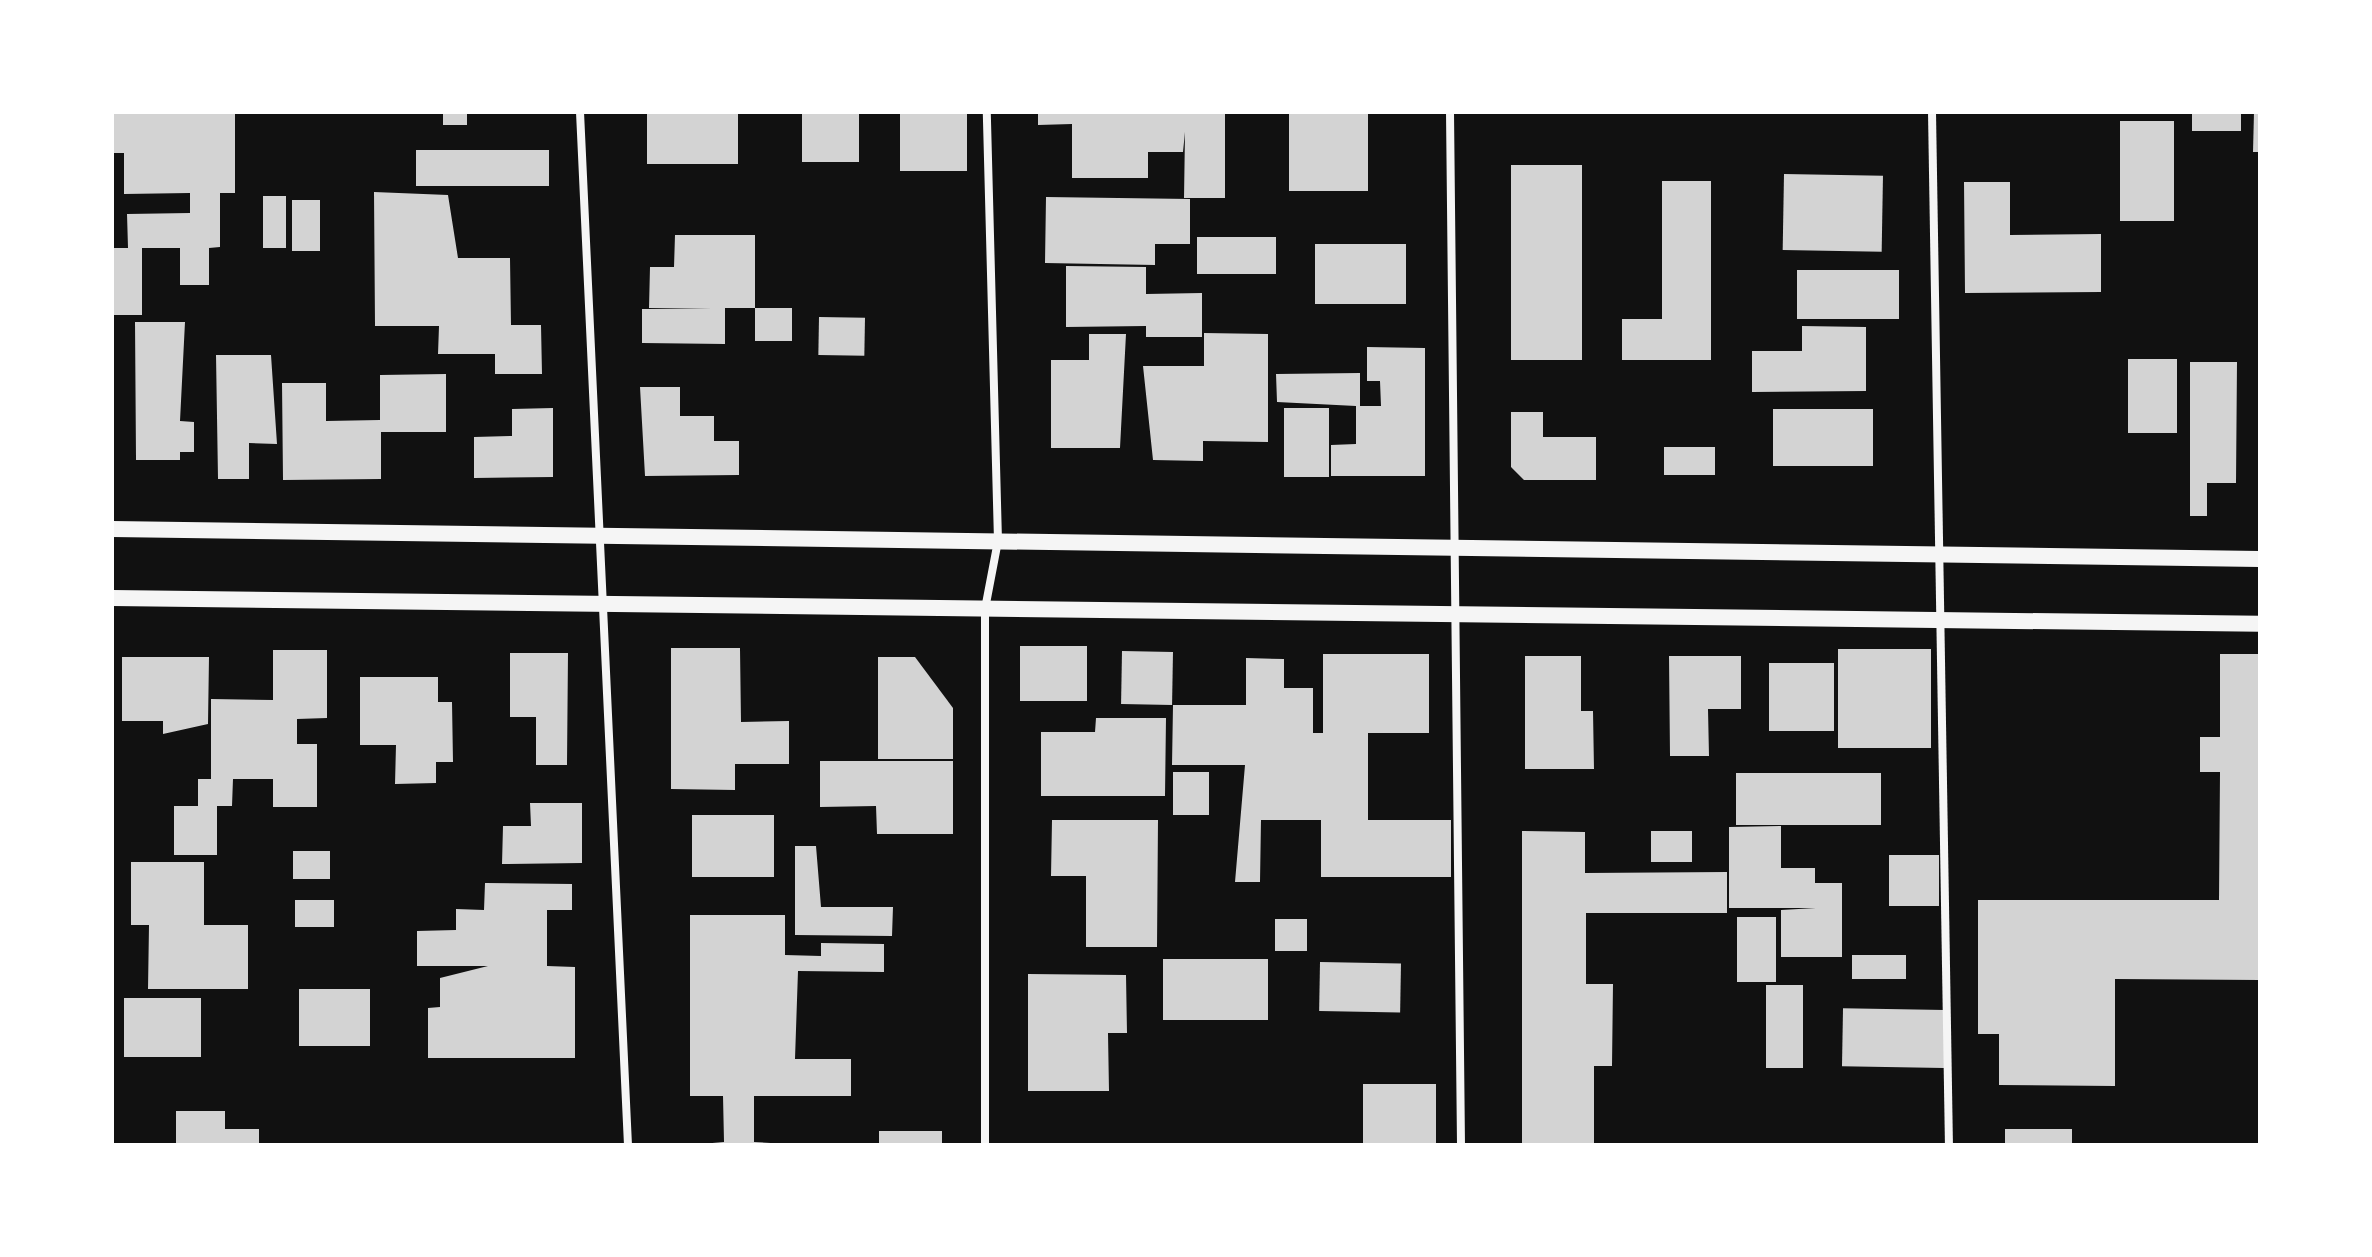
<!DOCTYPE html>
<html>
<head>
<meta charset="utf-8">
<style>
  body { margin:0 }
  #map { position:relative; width:2372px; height:1257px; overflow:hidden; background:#111; font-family:"Zilla Slab",serif }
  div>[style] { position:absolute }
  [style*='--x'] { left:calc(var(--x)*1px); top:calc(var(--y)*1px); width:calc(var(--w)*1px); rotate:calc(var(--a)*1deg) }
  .building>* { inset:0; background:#d3d3d3; transform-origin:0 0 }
  .minor>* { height:8px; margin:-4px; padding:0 4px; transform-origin:4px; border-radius:4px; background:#f5f5f5 }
  .secondary>* { height:16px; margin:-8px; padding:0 8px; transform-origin:8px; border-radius:8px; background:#f5f5f5 }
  span { translate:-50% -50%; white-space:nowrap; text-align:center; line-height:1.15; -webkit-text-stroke:6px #fff; paint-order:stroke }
  .frame { position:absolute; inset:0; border:114px solid #fff; pointer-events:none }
</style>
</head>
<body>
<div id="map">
  <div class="building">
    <i style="clip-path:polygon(112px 112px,235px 112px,235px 193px,220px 193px,220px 247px,209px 248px,209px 285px,180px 285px,180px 248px,142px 248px,142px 315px,112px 315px,112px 248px,128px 248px,127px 214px,190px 213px,190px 193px,124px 194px,124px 153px,112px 153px)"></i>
    <i style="left:443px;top:112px;width:24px;height:13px"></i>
    <i style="left:647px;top:112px;width:91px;height:52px"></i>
    <i style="left:802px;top:112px;width:57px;height:50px"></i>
    <i style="left:900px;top:112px;width:67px;height:59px"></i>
    <i style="clip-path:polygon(1038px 112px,1225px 112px,1225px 198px,1184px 198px,1185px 132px,1183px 152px,1148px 152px,1148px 178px,1072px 178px,1072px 124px,1038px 125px)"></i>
    <i style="left:1289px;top:112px;width:79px;height:79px"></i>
    <i style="left:2192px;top:112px;width:49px;height:19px"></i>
    <i style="clip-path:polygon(2254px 112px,2260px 112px,2260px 152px,2253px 152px)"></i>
    <i style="left:2120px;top:121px;width:54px;height:100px"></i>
    <i style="left:549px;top:150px;width:36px;height:133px;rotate:90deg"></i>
    <i style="left:1511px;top:165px;width:71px;height:195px"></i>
    <i style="left:1784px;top:174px;width:99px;height:76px;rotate:1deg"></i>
    <i style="clip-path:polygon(1662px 181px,1711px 181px,1711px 360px,1622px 360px,1622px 319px,1662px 319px)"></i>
    <i style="clip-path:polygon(1964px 182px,2010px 182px,2010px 235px,2101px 234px,2101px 292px,1965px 293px)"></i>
    <i style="clip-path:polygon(374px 192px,448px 195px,458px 258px,510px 258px,511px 325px,541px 325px,542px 374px,495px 374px,495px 354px,438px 354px,439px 326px,375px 326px)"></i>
    <i style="left:286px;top:196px;width:52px;height:23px;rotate:90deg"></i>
    <i style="clip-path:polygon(1046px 197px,1190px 199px,1190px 244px,1155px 244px,1155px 265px,1045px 263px)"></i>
    <i style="left:292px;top:200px;width:28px;height:51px"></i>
    <i style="clip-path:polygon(675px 235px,755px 235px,755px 308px,725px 308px,725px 344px,642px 343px,642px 309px,712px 309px,649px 308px,650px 267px,674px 267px)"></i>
    <i style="left:1197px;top:237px;width:79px;height:37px"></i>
    <i style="left:1315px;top:244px;width:91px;height:60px"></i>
    <i style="clip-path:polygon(1066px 266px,1146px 267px,1146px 294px,1202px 293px,1202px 337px,1146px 337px,1146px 326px,1066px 327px)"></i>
    <i style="left:1797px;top:270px;width:102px;height:49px"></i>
    <i style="left:755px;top:308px;width:37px;height:33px"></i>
    <i style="left:819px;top:317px;width:46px;height:38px;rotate:1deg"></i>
    <i style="clip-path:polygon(135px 322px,185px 322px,180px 421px,194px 422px,194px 452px,180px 452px,180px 460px,136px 460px)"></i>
    <i style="clip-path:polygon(1802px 326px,1866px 327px,1866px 391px,1752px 392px,1752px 351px,1802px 351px)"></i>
    <i style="clip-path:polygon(1204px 333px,1268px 334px,1268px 442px,1203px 441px,1203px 461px,1153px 460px,1143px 366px,1204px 366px)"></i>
    <i style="clip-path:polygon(1089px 334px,1126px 334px,1120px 448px,1051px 448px,1051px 360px,1089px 360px)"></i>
    <i style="clip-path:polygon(1367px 347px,1425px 348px,1425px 476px,1331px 476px,1331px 445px,1356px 444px,1356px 406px,1277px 402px,1276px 374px,1360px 373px,1360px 406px,1381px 406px,1380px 381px,1367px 381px)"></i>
    <i style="clip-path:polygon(216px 355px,271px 355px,277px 444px,249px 443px,249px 479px,218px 479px)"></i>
    <i style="left:2128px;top:359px;width:49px;height:74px"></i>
    <i style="clip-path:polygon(2190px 362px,2237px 362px,2236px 483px,2207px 483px,2207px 516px,2190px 516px)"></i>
    <i style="clip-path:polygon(446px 374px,446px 432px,381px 432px,381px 479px,283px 480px,282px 383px,326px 383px,326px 421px,380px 420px,380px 375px)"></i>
    <i style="clip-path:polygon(640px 387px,680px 387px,680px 416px,714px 416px,714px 441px,739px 441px,739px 475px,645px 476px)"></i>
    <i style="clip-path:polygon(553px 408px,553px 477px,474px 478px,474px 437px,512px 436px,512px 409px)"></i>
    <i style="left:1284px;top:408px;width:45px;height:69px"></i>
    <i style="left:1773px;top:409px;width:100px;height:57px"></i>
    <i style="clip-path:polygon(1511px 412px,1543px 412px,1543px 437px,1596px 437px,1596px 480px,1524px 480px,1511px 467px)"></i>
    <i style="left:1664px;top:447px;width:51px;height:28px"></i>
    <i style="left:1020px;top:646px;width:67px;height:55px"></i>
    <i style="clip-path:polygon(671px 648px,740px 648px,741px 722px,789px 721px,789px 764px,735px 764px,735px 790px,671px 789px)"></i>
    <i style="left:1838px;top:649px;width:93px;height:99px"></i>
    <i style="clip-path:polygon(273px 650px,327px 650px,327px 718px,297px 719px,297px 744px,317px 744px,317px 807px,273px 807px,273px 779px,233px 779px,232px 806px,217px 806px,217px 855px,174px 855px,174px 806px,198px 806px,198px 779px,211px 779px,211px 699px,273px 700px)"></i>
    <i style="left:1122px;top:651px;width:51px;height:53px;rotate:1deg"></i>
    <i style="clip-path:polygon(510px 653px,568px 653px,567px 765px,536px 765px,536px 717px,510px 717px)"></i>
    <i style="clip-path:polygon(1323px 654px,1429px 654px,1429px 733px,1368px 733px,1368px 820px,1451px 820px,1451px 877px,1321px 877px,1321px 820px,1261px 820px,1260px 882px,1235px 882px,1245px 765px,1172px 765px,1173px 705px,1246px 705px,1246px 658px,1284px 659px,1284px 688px,1313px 688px,1313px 733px,1323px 733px)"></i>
    <i style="clip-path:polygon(2220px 654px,2260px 654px,2260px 980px,2115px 979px,2115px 1086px,1999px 1085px,1999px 1034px,1978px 1034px,1978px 900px,2219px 900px,2220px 772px,2200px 772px,2200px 737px,2220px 737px)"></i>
    <i style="clip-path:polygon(1525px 656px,1581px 656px,1581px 711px,1593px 711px,1594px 769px,1525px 769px)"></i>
    <i style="clip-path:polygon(1669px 656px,1741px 656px,1741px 709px,1708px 709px,1709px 756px,1670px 756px)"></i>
    <i style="clip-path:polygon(122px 657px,209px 657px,208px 724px,163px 734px,163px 721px,122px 721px)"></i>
    <i style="clip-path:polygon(878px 657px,915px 657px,953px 708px,953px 759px,878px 759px)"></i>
    <i style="left:1769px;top:663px;width:65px;height:68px"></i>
    <i style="clip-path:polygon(360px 677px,438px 677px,438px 702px,452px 702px,453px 762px,436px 762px,436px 783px,395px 784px,396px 745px,360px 745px)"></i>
    <i style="clip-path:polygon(1096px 718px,1166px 718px,1165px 796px,1041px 796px,1041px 732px,1095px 732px)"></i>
    <i style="clip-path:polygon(820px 761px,953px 761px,953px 834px,877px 834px,876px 806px,820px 807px)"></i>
    <i style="left:1173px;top:772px;width:36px;height:43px"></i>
    <i style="left:1736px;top:773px;width:145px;height:52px"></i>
    <i style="clip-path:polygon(530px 803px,582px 803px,582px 863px,502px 864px,503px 826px,531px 826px)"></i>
    <i style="left:692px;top:815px;width:82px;height:62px"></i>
    <i style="clip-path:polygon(1052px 820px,1158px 820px,1157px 947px,1086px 947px,1086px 876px,1051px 876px)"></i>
    <i style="clip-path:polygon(1781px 826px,1781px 868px,1815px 868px,1815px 883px,1842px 883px,1842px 957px,1781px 957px,1781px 910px,1816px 908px,1729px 908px,1729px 827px)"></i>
    <i style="clip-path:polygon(1522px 831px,1585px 832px,1585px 873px,1727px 872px,1727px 913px,1586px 913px,1586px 984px,1613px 984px,1612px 1066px,1594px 1066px,1594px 1145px,1522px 1145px)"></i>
    <i style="left:1651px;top:831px;width:41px;height:31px"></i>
    <i style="clip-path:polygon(795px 846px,816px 846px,821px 907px,893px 907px,892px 936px,795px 935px)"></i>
    <i style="left:293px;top:851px;width:37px;height:28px"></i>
    <i style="left:1889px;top:855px;width:50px;height:51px"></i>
    <i style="clip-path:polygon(131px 862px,204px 862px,204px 925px,248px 925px,248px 989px,148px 989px,149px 925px,131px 925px)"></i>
    <i style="clip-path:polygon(485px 883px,572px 884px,572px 910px,547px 910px,547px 966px,575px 967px,575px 1058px,428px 1058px,428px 1008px,440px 1007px,440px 978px,488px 966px,417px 966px,417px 931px,456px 930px,456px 909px,484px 910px)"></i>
    <i style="left:295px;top:900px;width:39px;height:27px"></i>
    <i style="clip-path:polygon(690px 915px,785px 915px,785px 955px,821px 956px,821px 943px,884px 944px,884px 972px,798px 971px,795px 1059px,851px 1059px,851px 1096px,754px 1096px,754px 1142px,805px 1145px,689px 1145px,724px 1142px,723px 1096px,690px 1096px)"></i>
    <i style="left:1737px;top:917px;width:39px;height:65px"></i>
    <i style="left:1275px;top:919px;width:32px;height:32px"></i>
    <i style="left:1852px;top:955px;width:54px;height:24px"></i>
    <i style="left:1163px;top:959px;width:105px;height:61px"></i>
    <i style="left:1320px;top:962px;width:81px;height:49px;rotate:1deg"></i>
    <i style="clip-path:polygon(1028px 974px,1126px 975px,1127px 1033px,1108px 1033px,1109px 1091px,1028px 1091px)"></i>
    <i style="left:1766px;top:985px;width:37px;height:83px"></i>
    <i style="left:299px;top:989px;width:71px;height:57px"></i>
    <i style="left:124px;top:998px;width:77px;height:59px"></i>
    <i style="left:1945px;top:1010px;width:58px;height:102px;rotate:91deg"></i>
    <i style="left:1363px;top:1084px;width:73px;height:61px"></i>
    <i style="clip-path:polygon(176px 1111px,225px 1111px,225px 1129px,259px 1129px,259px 1145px,176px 1145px)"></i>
    <i style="left:2005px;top:1129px;width:67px;height:16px"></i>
    <i style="left:879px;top:1131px;width:63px;height:14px"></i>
  </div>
  <div class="minor">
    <i style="--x:580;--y:112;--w:1034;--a:87.34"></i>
    <i style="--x:1450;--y:112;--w:1033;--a:89.39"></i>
    <i style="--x:1932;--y:112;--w:1033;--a:89.06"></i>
    <i style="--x:985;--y:1145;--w:536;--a:-90"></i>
    <i style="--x:985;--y:609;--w:69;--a:-79.2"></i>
    <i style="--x:998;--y:541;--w:429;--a:-91.5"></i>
  </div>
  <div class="secondary">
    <i style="--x:112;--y:529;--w:2148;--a:0.8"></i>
    <i style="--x:112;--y:598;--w:2148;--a:0.69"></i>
  </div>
  <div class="frame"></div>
</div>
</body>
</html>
